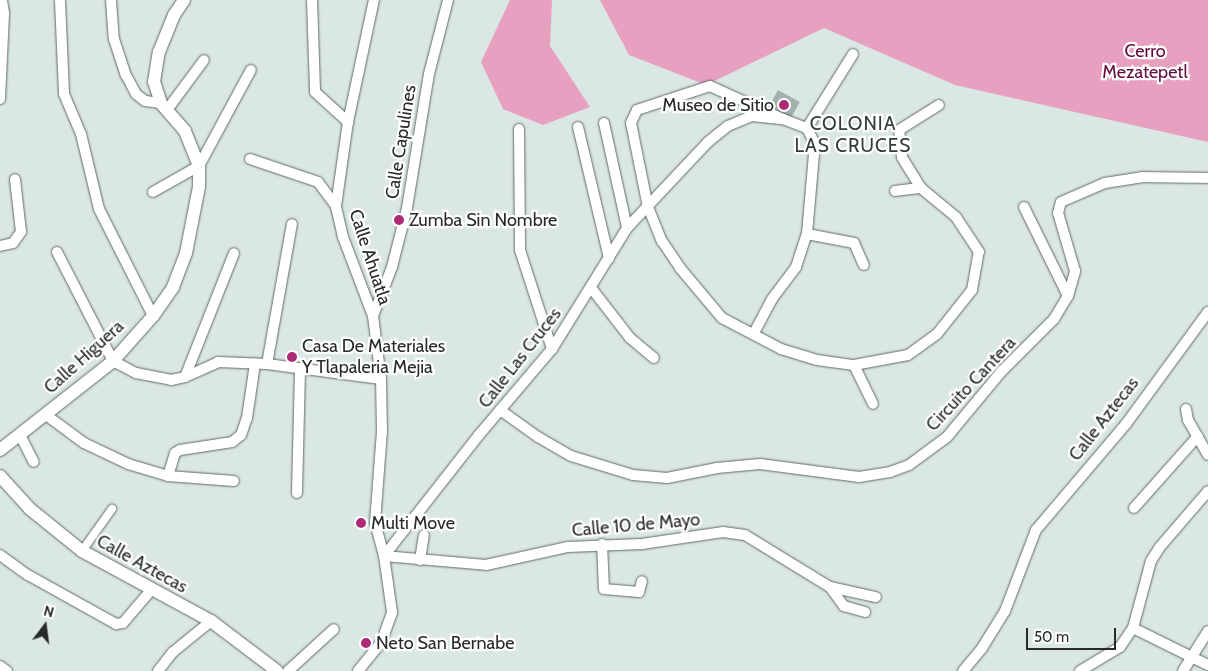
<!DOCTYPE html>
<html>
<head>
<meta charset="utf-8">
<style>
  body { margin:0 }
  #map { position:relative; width:1208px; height:671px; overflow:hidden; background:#dbe7e5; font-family:Cabin,sans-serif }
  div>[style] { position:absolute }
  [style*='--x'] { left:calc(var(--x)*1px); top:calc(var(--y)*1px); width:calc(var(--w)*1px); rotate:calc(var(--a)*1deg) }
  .green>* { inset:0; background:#e7a0c0 }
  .building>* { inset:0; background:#a5b1af; transform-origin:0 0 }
  .roads { filter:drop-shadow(0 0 1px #5e6a68) drop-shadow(0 0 1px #5e6a68) }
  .pedestrian>* { height:8px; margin:-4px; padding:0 4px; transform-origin:4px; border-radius:4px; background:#fff }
  .minor>* { height:10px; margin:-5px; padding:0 5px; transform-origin:5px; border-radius:5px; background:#fff }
  .tertiary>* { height:12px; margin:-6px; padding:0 6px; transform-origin:6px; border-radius:6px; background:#fff }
  .dots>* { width:14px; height:14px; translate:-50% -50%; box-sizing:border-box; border:2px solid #fff; border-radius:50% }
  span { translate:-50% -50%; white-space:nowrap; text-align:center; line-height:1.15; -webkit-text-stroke:4.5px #fff; paint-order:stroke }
  .park-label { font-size:18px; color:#630d3f }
  .poi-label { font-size:18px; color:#262b2a }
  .right { translate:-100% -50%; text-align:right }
  .left { translate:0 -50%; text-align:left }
  .street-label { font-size:18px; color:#262b2a }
  .neighbourhood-label { font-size:19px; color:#333e3c; letter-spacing:1px }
  .north { position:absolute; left:20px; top:601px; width:50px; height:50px; -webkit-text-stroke:4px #fff; paint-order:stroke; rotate:15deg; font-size:14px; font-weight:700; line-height:20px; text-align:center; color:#262b2a }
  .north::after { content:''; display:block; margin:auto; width:18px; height:22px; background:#262b2a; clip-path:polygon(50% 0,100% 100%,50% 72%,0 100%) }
  .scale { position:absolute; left:1026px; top:628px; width:90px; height:22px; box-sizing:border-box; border:2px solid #262b2a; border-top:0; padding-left:6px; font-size:15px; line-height:18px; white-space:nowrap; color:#262b2a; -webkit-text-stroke:4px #fff; paint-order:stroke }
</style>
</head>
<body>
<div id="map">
  <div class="green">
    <i style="clip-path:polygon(510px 0,552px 0,550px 46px,590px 107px,543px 125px,503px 109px,481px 62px)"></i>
    <i style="clip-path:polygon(600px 0,1208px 0,1208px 142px,955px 85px,824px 28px,706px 85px,629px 55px)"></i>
  </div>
  <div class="building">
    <i style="left:778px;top:90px;width:25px;height:20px;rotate:29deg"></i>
  </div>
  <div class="roads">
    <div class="pedestrian">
      <i style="--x:82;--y:551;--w:52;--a:-54.5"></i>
    </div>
    <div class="minor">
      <i style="--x:111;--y:0;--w:39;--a:86"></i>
      <i style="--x:114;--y:39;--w:38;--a:72"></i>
      <i style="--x:126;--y:75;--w:21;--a:62"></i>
      <i style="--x:136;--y:94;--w:11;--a:38"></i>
      <i style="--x:145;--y:101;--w:16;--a:7"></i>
      <i style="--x:312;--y:0;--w:92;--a:88.1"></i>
      <i style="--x:315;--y:92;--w:45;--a:42.3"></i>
      <i style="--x:60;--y:1;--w:93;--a:87.5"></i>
      <i style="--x:64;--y:94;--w:43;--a:67"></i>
      <i style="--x:81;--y:134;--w:77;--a:76.5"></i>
      <i style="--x:99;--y:209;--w:120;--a:63.2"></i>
      <i style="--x:0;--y:99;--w:86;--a:-87.3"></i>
      <i style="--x:4;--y:13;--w:13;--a:-99"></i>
      <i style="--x:167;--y:110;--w:62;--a:-53.5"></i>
      <i style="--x:783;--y:119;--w:80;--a:-155.7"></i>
      <i style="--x:710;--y:86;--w:77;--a:161.8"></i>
      <i style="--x:637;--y:110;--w:14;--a:115"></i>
      <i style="--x:631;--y:123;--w:86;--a:78.6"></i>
      <i style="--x:648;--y:207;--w:37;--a:68"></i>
      <i style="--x:662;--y:241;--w:32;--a:56"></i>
      <i style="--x:680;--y:268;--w:65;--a:50"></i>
      <i style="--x:722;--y:318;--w:67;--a:27.7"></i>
      <i style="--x:781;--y:349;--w:38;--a:17"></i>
      <i style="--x:817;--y:360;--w:37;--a:8"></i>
      <i style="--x:854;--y:365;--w:55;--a:-10.5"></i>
      <i style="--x:908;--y:355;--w:36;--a:-36"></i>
      <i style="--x:937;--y:334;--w:56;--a:-51.5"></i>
      <i style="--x:972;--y:290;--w:39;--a:-80"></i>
      <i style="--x:979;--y:252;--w:42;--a:-123.3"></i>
      <i style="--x:956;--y:217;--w:45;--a:-140.4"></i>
      <i style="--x:921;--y:188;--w:36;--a:-122"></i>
      <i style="--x:902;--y:157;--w:27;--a:-96"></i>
      <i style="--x:899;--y:130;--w:47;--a:-32"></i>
      <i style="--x:604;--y:123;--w:107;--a:77.6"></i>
      <i style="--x:578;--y:127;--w:135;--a:76.7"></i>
      <i style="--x:807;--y:128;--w:87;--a:-58.1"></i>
      <i style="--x:519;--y:129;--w:121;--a:89.5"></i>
      <i style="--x:520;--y:250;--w:104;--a:72.1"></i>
      <i style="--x:250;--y:159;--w:72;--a:18.7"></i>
      <i style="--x:318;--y:182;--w:30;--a:53"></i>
      <i style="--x:895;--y:191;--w:26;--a:-7"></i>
      <i style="--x:153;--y:192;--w:53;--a:-29.5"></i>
      <i style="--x:199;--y:166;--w:109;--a:-61.6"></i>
      <i style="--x:1024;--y:207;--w:99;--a:63.7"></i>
      <i style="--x:807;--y:234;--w:48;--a:10.8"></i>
      <i style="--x:854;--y:243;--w:24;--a:66"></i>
      <i style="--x:0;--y:246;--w:13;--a:-13"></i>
      <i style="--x:13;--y:243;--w:14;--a:-54"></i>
      <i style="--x:21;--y:232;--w:53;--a:-96.5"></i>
      <i style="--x:57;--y:252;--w:123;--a:62.8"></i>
      <i style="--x:113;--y:361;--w:26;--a:28"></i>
      <i style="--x:136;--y:373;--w:36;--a:11"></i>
      <i style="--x:171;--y:380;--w:14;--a:-12"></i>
      <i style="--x:185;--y:377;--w:36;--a:-24"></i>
      <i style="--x:218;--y:362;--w:49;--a:2.3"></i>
      <i style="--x:267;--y:364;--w:115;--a:7.5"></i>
      <i style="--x:592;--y:289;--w:62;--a:52.2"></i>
      <i style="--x:630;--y:338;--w:31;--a:40"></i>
      <i style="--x:373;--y:316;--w:53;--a:-68.8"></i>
      <i style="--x:392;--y:267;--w:61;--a:-75.7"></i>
      <i style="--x:407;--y:208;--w:136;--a:-80.7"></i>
      <i style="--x:429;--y:74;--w:76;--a:-75.6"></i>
      <i style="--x:754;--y:333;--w:38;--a:-62"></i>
      <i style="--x:772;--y:299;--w:40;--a:-53"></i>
      <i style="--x:796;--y:267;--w:35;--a:-72"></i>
      <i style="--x:807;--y:234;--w:80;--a:-85"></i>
      <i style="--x:814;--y:154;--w:12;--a:-90"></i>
      <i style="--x:814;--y:142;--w:16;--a:-117"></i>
      <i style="--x:267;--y:364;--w:142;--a:-79.9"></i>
      <i style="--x:854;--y:365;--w:43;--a:64"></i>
      <i style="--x:185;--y:377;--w:133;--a:-68.4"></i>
      <i style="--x:1186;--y:409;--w:11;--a:80"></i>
      <i style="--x:1188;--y:420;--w:40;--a:60.3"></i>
      <i style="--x:500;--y:410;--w:47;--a:35.4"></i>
      <i style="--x:538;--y:437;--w:38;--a:30"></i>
      <i style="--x:571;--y:456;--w:65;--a:17"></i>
      <i style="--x:633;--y:475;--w:34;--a:5"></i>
      <i style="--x:667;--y:478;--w:51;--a:-11.3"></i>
      <i style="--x:717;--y:468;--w:43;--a:-5.3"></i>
      <i style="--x:760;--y:464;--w:100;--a:7.5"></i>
      <i style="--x:859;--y:477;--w:31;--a:-9"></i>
      <i style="--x:890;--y:472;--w:20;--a:-20"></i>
      <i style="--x:909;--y:465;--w:47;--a:-36.4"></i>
      <i style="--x:947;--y:437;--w:85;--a:-50.3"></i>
      <i style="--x:1001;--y:372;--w:75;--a:-45"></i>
      <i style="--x:1054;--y:319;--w:27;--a:-59"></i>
      <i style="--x:1068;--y:296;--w:26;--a:-74"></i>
      <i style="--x:1075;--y:271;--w:60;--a:-106.3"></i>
      <i style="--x:1058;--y:213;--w:11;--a:-75"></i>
      <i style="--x:1061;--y:202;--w:48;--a:-23.4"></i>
      <i style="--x:1105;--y:183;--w:37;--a:-9"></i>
      <i style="--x:1142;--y:177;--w:66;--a:0.9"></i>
      <i style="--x:46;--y:415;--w:47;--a:36.4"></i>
      <i style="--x:84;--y:443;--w:49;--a:25.5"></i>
      <i style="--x:128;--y:464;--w:42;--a:16.7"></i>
      <i style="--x:168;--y:476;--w:24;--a:-73"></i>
      <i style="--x:175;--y:453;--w:6;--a:-31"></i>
      <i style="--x:180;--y:450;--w:53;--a:-8.7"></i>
      <i style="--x:232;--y:442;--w:11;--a:-38"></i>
      <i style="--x:241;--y:435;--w:18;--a:-71"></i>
      <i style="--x:247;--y:418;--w:55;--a:-81.6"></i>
      <i style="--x:20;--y:435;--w:30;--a:63"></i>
      <i style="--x:168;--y:476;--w:66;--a:4.3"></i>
      <i style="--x:297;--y:493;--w:125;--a:-88.6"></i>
      <i style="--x:1134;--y:508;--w:96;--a:-48.4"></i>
      <i style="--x:602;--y:544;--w:45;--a:87.5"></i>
      <i style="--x:604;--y:589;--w:35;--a:5"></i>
      <i style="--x:639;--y:592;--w:11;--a:-75"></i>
      <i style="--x:0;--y:555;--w:34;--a:36"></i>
      <i style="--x:28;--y:575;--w:101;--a:29.1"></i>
      <i style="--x:116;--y:624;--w:7;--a:-8"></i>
      <i style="--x:123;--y:623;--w:45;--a:-49.5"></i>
      <i style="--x:384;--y:556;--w:154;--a:-51.9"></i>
      <i style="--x:479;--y:435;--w:113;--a:-49.7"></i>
      <i style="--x:552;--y:349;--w:142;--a:-58.2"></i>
      <i style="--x:627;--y:228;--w:118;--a:-46.7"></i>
      <i style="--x:708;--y:142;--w:26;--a:-39"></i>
      <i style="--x:728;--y:126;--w:26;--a:-23"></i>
      <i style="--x:752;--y:116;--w:31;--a:6"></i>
      <i style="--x:783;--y:119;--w:26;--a:21"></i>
      <i style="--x:384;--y:556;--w:102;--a:5"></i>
      <i style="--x:486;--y:565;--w:84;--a:-12.4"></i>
      <i style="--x:568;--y:547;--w:74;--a:-2.3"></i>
      <i style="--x:642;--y:544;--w:82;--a:-8.4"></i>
      <i style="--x:723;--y:532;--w:22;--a:8"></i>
      <i style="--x:745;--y:535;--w:100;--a:31.5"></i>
      <i style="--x:830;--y:587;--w:47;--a:12.3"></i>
      <i style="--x:420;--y:560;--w:25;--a:-81"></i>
      <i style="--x:830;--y:587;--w:24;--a:54"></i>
      <i style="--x:844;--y:606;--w:22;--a:16"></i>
      <i style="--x:1133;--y:628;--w:84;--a:26.3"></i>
      <i style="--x:0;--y:666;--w:9;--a:36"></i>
      <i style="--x:158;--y:671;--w:24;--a:-52"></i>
      <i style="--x:173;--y:652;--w:49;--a:-39.2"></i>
      <i style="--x:288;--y:671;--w:62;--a:-42.4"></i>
      <i style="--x:358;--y:671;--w:36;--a:-51"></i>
      <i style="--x:381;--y:643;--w:33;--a:-70"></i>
      <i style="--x:392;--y:612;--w:57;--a:-98.1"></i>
      <i style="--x:384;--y:556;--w:35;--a:-105"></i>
      <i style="--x:375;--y:522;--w:91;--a:-85.6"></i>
      <i style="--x:382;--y:431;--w:52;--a:-91.1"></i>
      <i style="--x:381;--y:379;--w:64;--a:-97.2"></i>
      <i style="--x:373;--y:316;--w:85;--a:-110.8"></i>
      <i style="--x:343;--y:237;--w:32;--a:-103"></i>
      <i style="--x:336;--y:206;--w:85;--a:-81.9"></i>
      <i style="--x:348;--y:122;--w:125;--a:-78"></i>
      <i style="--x:963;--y:671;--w:30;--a:-50"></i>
      <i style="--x:982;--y:648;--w:44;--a:-58.1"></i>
      <i style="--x:1005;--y:611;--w:87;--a:-69.1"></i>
      <i style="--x:1036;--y:530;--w:139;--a:-49.7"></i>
      <i style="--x:1126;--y:424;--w:139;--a:-53.8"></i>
      <i style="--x:1080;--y:671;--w:47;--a:-31"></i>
      <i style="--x:1120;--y:647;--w:23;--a:-56"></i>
      <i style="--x:1133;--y:628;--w:69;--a:-75"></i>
      <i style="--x:1151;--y:561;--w:15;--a:-58"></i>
      <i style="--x:1159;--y:548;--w:75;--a:-49.3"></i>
      <i style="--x:1183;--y:671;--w:47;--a:-58"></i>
    </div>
    <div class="tertiary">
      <i style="--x:0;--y:450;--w:144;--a:-38.2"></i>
      <i style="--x:113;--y:361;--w:60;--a:-48.4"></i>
      <i style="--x:153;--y:316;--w:35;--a:-55"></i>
      <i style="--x:173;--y:287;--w:36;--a:-69"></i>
      <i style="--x:186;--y:253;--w:67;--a:-78.9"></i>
      <i style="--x:199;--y:187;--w:21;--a:-90"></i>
      <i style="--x:199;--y:166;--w:38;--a:-112"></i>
      <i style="--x:185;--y:131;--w:37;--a:-131"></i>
      <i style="--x:161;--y:103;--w:22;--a:-108"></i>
      <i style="--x:154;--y:82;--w:30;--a:-81"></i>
      <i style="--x:159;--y:52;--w:40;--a:-68"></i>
      <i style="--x:174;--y:15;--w:18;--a:-56"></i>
      <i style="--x:0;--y:476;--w:45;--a:47.7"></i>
      <i style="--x:30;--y:509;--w:67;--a:38.9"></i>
      <i style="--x:82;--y:551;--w:147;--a:28.5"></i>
      <i style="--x:211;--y:621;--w:83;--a:37.1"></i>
    </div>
  </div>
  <div class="dots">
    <i style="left:784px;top:105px;background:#ad2a74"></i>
    <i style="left:399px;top:220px;background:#ad2a74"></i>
    <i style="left:292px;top:357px;background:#ad2a74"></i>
    <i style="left:361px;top:523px;background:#ad2a74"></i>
    <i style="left:366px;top:643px;background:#ad2a74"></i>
  </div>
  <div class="park-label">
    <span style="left:1145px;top:62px">Cerro<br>Mezatepetl</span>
  </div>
  <div class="poi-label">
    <span class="right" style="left:774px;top:105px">Museo de Sitio</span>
    <span class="left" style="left:409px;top:220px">Zumba Sin Nombre</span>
    <span class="left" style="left:302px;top:357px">Casa De Materiales<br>Y Tlapaleria Mejia</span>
    <span class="left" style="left:371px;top:523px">Multi Move</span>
    <span class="left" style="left:376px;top:643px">Neto San Bernabe</span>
  </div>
  <div class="street-label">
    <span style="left:401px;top:142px;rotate:-81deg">Calle Capulines</span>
    <span style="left:370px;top:257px;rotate:72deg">Calle Ahuatla</span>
    <span style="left:84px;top:357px;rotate:-42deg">Calle Higuera</span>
    <span style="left:520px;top:358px;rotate:-52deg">Calle Las Cruces</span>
    <span style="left:971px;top:384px;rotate:-47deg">Circuito Cantera</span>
    <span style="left:1104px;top:419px;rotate:-52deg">Calle Aztecas</span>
    <span style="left:636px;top:525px;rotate:-5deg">Calle 10 de Mayo</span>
    <span style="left:142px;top:564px;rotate:29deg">Calle Aztecas</span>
  </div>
  <div class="neighbourhood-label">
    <span style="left:853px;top:135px">COLONIA<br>LAS CRUCES</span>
  </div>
  <div class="north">N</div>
  <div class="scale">50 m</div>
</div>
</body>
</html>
